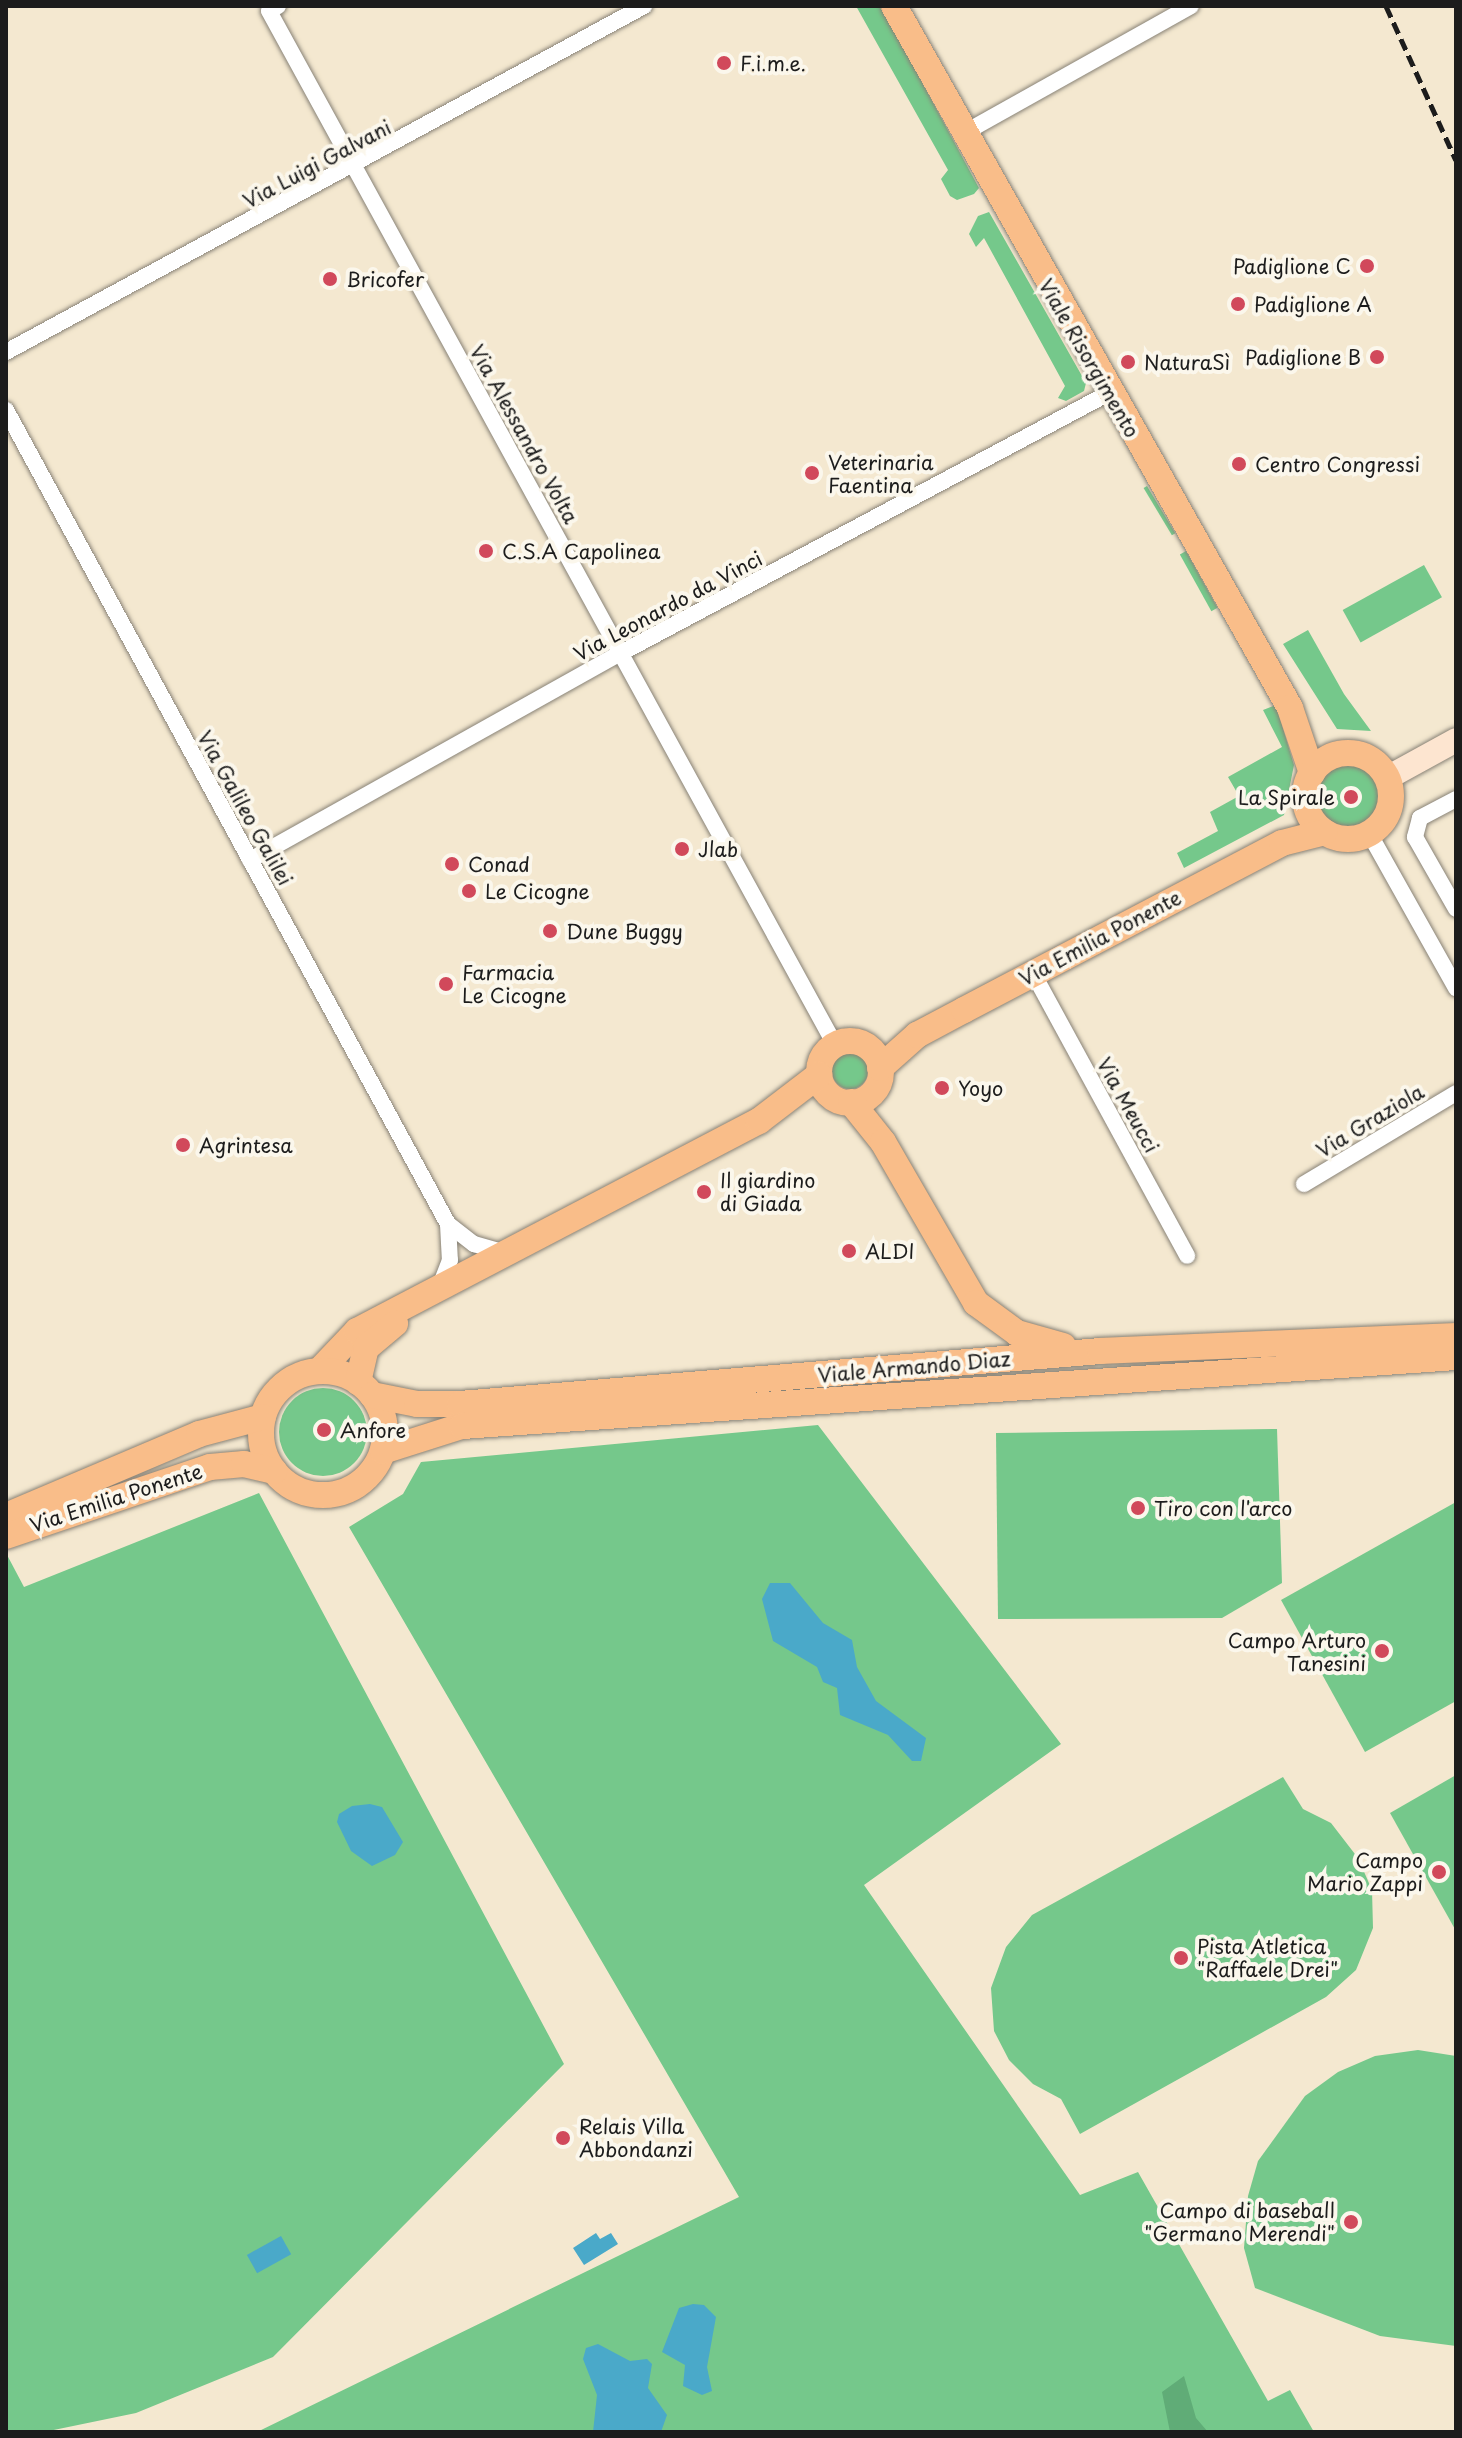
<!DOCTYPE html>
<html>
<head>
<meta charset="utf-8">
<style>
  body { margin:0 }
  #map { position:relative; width:1462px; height:2438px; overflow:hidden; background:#f4e8d0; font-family:"Playpen Sans",sans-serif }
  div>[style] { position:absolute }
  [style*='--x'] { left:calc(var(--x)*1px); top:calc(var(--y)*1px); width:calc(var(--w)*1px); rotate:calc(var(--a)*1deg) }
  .green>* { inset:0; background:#75c88b; transform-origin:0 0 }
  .round { border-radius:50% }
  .forest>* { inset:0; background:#60ac77 }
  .water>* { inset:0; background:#4aa9c9; transform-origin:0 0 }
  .roads { filter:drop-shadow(0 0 2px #888276) drop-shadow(0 0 2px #888276) }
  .street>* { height:16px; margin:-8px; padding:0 8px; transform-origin:8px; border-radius:8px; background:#fff }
  .secondary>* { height:24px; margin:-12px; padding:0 12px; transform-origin:12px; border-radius:12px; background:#fde5d0 }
  .primary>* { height:26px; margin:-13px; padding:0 13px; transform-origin:13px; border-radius:13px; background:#f9bd89 }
  .primary>.ring { margin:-13px; padding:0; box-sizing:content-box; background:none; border:26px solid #f9bd89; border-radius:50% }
  .rail>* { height:5px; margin-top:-2.5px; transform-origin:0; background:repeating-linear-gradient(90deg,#1c1c1c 0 12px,transparent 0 18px) }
  .dots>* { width:22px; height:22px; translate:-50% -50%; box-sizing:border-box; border:4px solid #fbf7ec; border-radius:50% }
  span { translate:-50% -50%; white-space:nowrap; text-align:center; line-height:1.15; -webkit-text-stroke:8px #fbf7ec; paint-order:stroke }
  .poi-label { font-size:20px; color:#1c1c1c }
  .left { translate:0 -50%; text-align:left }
  .right { translate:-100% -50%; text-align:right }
  .street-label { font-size:20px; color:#1c1c1c }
  .frame { position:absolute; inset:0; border:8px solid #1c1c1c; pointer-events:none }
</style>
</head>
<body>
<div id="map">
  <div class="green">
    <i style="clip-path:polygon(856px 6px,881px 6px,979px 188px,974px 194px,957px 200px,950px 196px,941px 179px,948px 170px)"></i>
    <i style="clip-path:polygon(989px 212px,1086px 383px,1084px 391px,1066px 401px,1058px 398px,1065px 386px,984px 238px,976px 247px,969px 234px,978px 216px)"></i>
    <i style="left:1147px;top:486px;width:55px;height:4px;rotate:59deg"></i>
    <i style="left:1186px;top:551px;width:65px;height:7px;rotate:61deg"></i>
    <i style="left:1424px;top:565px;width:37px;height:93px;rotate:61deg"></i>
    <i style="clip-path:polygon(1308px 630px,1344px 694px,1371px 731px,1337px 729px,1283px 644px)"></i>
    <i style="clip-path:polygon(1276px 705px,1294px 765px,1284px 815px,1184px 868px,1177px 853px,1218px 831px,1210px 812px,1239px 796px,1228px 777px,1282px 747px,1263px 710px)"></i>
    <i class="round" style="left:1317px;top:764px;width:62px;height:62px"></i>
    <i class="round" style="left:832px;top:1053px;width:36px;height:36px"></i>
    <i class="round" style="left:279px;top:1388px;width:88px;height:88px"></i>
    <i style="clip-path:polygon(818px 1425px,1061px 1744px,864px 1885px,1080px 2195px,1138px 2172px,1268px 2401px,1290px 2390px,1314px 2432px,257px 2432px,739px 2197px,349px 1527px,403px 1494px,421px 1462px)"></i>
    <i style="clip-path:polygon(1277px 1429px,1282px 1583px,1222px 1618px,998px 1619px,996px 1433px)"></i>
    <i style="clip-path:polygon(259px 1493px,564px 2064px,273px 2357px,136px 2413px,44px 2432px,6px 2432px,6px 1553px,24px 1587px)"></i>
    <i style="clip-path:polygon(1456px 1502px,1456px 1701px,1365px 1752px,1281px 1600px)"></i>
    <i style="clip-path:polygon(1456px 1775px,1456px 1931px,1390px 1813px)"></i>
    <i style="clip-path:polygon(1283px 1777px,1303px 1809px,1331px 1823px,1358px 1858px,1372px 1890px,1373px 1928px,1356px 1970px,1326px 1997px,1080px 2134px,1061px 2099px,1033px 2084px,1009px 2060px,994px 2031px,991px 1988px,1006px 1947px,1032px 1915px)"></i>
    <i style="clip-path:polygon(1418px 2050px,1456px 2056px,1456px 2346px,1380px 2336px,1255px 2288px,1244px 2248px,1248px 2196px,1258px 2161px,1305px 2096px,1338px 2072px,1375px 2056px)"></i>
  </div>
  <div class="forest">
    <i style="clip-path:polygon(1184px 2376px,1196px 2418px,1208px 2432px,1170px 2432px,1162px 2392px)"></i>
  </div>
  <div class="water">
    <i style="clip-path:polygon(770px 1583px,790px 1583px,823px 1623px,852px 1640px,857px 1667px,876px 1701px,926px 1738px,921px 1761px,912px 1761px,888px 1735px,840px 1715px,837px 1688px,823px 1682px,817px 1667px,773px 1641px,762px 1599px)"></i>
    <i style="clip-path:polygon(370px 1804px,382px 1807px,403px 1842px,395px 1855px,372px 1866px,351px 1851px,337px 1822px,339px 1814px,352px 1806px)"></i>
    <i style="clip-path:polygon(596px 2233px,600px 2239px,611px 2233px,618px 2244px,584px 2265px,573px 2248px)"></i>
    <i style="left:281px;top:2236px;width:21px;height:39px;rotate:61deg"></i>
    <i style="clip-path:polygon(693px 2304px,704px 2305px,716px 2317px,707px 2367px,712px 2391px,702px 2395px,683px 2386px,685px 2365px,662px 2352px,679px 2308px)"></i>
    <i style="clip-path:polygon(598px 2344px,630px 2361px,647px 2359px,652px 2364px,648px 2388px,667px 2415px,661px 2432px,593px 2432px,597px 2395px,583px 2359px,586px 2348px)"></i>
  </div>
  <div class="roads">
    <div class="street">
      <i style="--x:278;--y:6;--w:10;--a:151"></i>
      <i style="--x:269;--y:11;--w:1179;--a:61.3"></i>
      <i style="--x:962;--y:134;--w:262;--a:-29.2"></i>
      <i style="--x:6;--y:352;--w:726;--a:-28.47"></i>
      <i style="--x:6;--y:410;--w:926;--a:61.5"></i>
      <i style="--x:448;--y:1224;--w:36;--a:87"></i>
      <i style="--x:450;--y:1260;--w:28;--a:111"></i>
      <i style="--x:1456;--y:799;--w:41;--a:152.2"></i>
      <i style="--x:1420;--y:818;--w:20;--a:105"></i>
      <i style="--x:1415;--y:837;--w:83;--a:60.3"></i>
      <i style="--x:1369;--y:833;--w:178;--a:60.7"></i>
      <i style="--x:250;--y:860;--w:425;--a:-29.2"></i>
      <i style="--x:621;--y:653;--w:553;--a:-28.05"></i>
      <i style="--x:1033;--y:973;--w:322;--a:61.4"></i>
      <i style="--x:1304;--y:1184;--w:177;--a:-30.9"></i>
      <i style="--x:448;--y:1224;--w:33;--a:38"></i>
      <i style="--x:474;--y:1244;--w:29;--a:16"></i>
    </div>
    <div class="secondary">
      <i style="--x:1387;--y:778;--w:79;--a:-28.8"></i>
    </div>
    <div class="primary">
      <i style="--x:894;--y:6;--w:806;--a:60.57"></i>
      <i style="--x:1290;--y:708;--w:69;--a:71.3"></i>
      <i class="ring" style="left:1305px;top:753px;width:60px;height:60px"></i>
      <i class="ring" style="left:819px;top:1041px;width:36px;height:36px"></i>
      <i style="--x:880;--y:1068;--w:50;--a:-41.7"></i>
      <i style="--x:917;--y:1035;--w:53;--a:-28"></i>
      <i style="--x:964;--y:1010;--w:359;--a:-27.7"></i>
      <i style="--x:1282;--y:843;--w:44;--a:-14.3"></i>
      <i style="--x:851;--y:1102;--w:51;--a:51.3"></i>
      <i style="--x:883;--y:1142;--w:186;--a:60"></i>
      <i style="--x:976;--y:1303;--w:51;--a:36.2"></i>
      <i style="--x:1017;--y:1333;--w:48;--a:15.8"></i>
      <i style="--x:319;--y:1371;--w:55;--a:-46.5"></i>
      <i style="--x:357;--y:1331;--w:454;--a:-27.6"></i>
      <i style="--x:759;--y:1121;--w:76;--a:-37.5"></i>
      <i class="ring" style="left:261px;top:1371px;width:98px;height:98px"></i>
      <i style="--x:358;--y:1382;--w:35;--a:-77"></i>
      <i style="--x:366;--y:1348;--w:38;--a:-40"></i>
      <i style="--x:372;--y:1395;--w:46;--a:11.3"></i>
      <i style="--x:417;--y:1404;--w:43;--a:0"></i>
      <i style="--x:460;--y:1404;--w:642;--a:-4.73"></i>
      <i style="--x:1100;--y:1351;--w:356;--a:-2.4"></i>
      <i style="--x:383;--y:1451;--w:83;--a:-17.6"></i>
      <i style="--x:462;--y:1426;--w:996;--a:-3.97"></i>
      <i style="--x:6;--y:1516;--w:210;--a:-23"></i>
      <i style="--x:199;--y:1434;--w:66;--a:-14.9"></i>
      <i style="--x:6;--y:1536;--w:215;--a:-18.7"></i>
      <i style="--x:210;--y:1467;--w:34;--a:-5"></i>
      <i style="--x:244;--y:1464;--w:31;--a:13"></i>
    </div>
  </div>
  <div class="rail">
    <i style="--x:1386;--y:6;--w:169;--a:65.6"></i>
  </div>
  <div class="dots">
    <i style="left:724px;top:63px;background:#d1495b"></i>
    <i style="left:1367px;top:266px;background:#d1495b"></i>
    <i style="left:330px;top:279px;background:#d1495b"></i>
    <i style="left:1238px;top:304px;background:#d1495b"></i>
    <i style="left:1377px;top:357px;background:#d1495b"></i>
    <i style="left:1128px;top:362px;background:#d1495b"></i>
    <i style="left:1239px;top:464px;background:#d1495b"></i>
    <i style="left:812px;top:473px;background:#d1495b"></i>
    <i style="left:486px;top:551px;background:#d1495b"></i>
    <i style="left:1351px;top:797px;background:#d1495b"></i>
    <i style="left:682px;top:849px;background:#d1495b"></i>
    <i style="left:452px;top:864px;background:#d1495b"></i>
    <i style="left:469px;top:891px;background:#d1495b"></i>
    <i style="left:550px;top:931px;background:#d1495b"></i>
    <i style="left:446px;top:984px;background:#d1495b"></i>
    <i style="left:942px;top:1088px;background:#d1495b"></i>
    <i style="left:183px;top:1145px;background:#d1495b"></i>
    <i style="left:704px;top:1192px;background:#d1495b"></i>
    <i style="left:849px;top:1251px;background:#d1495b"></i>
    <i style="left:324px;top:1430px;background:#d1495b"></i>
    <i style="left:1138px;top:1508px;background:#d1495b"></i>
    <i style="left:1382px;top:1651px;background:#d1495b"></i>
    <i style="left:1439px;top:1872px;background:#d1495b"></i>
    <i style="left:1181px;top:1958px;background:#d1495b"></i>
    <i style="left:563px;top:2138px;background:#d1495b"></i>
    <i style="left:1351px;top:2222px;background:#d1495b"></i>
  </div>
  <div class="poi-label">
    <span class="left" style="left:740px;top:63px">F.i.m.e.</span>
    <span class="right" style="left:1351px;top:266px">Padiglione C</span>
    <span class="left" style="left:346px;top:279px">Bricofer</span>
    <span class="left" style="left:1254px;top:304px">Padiglione A</span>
    <span class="right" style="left:1361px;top:357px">Padiglione B</span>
    <span class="left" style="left:1144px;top:362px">NaturaSì</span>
    <span class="left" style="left:828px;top:474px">Veterinaria<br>Faentina</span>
    <span class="left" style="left:1255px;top:464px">Centro Congressi</span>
    <span class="left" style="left:502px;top:551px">C.S.A Capolinea</span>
    <span class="right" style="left:1335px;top:797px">La Spirale</span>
    <span class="left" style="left:698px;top:849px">Jlab</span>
    <span class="left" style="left:468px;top:864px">Conad</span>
    <span class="left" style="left:485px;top:891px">Le Cicogne</span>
    <span class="left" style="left:566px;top:931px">Dune Buggy</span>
    <span class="left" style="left:462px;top:984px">Farmacia<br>Le Cicogne</span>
    <span class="left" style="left:958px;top:1088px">Yoyo</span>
    <span class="left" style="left:199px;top:1145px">Agrintesa</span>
    <span class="left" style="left:720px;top:1192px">Il giardino<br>di Giada</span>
    <span class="left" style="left:865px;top:1251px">ALDI</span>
    <span class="left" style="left:340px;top:1430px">Anfore</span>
    <span class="left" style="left:1154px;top:1508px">Tiro con l'arco</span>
    <span class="right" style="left:1366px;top:1652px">Campo Arturo<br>Tanesini</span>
    <span class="right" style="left:1423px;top:1872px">Campo<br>Mario Zappi</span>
    <span class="left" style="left:1197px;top:1958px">Pista Atletica<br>"Raffaele Drei"</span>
    <span class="left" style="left:579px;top:2138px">Relais Villa<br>Abbondanzi</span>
    <span class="right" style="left:1335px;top:2222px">Campo di baseball<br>"Germano Merendi"</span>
  </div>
  <div class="street-label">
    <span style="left:317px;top:164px;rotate:-28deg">Via Luigi Galvani</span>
    <span style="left:1089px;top:358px;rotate:60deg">Viale Risorgimento</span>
    <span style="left:524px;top:434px;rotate:61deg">Via Alessandro Volta</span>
    <span style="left:668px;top:606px;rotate:-28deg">Via Leonardo da Vinci</span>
    <span style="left:245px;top:808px;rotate:61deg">Via Galileo Galilei</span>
    <span style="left:1100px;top:938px;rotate:-28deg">Via Emilia Ponente</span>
    <span style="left:1128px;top:1105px;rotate:61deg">Via Meucci</span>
    <span style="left:1370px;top:1121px;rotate:-31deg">Via Graziola</span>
    <span style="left:914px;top:1367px;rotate:-5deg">Viale Armando Diaz</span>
    <span style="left:116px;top:1498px;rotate:-18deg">Via Emilia Ponente</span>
  </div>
  <div class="frame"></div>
</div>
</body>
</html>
